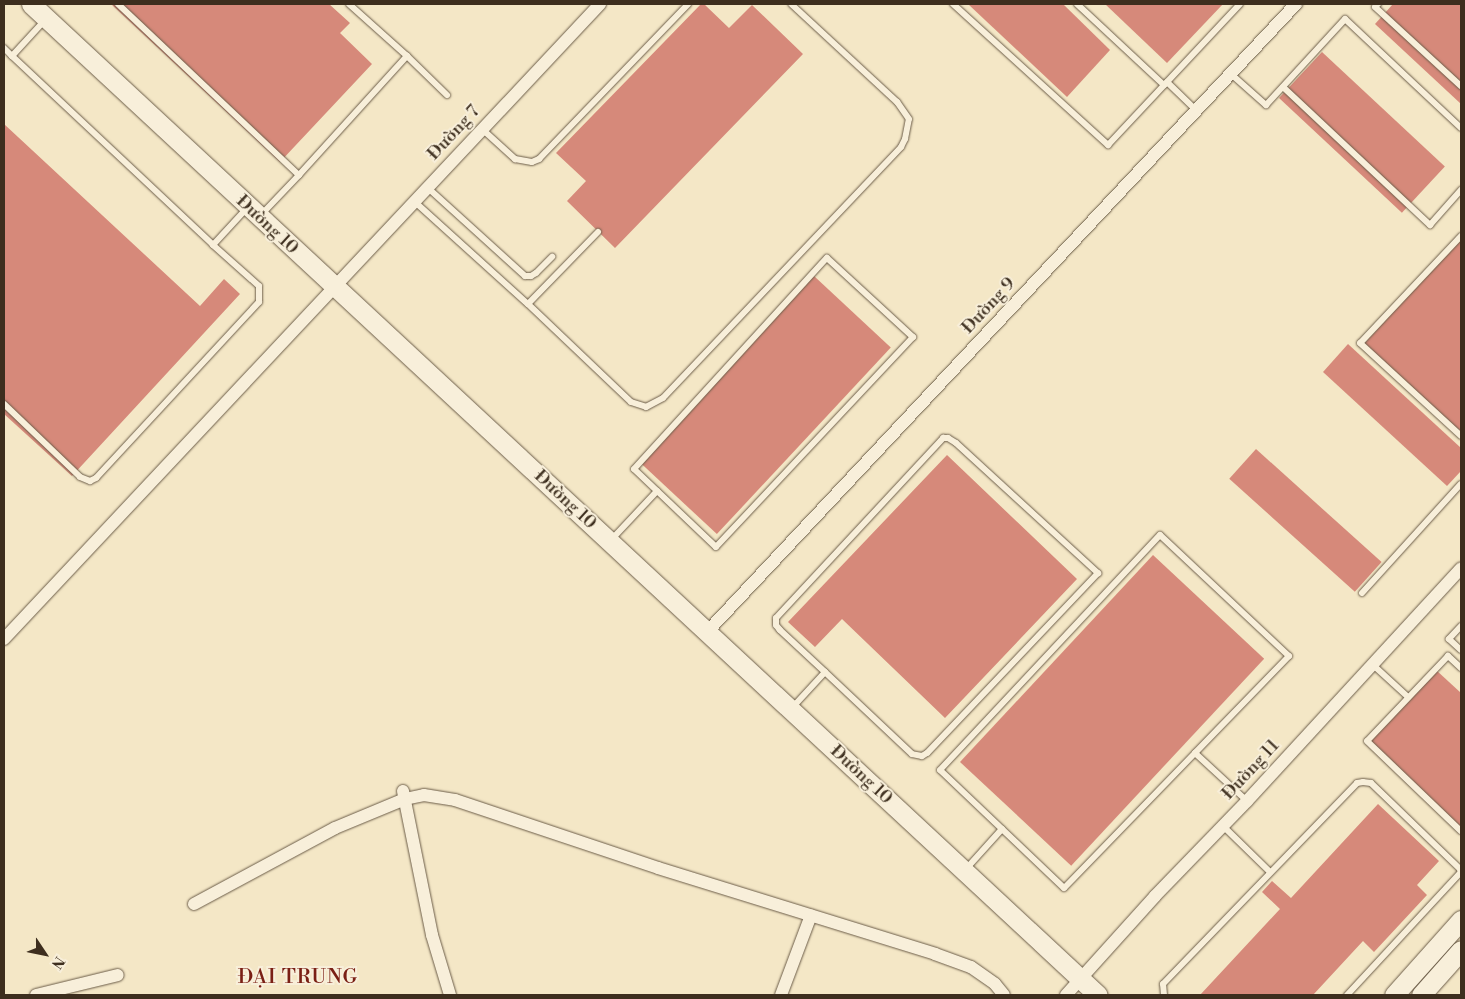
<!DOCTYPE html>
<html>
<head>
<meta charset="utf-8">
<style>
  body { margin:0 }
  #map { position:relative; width:1465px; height:999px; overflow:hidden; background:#f4e7c6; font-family:"Libre Bodoni",serif }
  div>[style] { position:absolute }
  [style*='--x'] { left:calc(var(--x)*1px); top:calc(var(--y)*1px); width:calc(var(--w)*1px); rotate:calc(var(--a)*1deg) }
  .building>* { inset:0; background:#d6897a; transform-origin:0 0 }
  .roads { filter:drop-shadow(0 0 1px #6b5c48) drop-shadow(0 0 1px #6b5c48) }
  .lane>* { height:6px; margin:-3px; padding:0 3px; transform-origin:3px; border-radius:3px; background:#f8efda }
  .street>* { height:12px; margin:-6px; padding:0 6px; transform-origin:6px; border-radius:6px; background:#f8efda }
  .secondary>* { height:19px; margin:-9.5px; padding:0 9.5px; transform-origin:9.5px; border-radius:9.5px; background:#f8efda }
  span { translate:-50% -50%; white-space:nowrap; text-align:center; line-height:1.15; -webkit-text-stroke:4px #f8efda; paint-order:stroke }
  .street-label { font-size:18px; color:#3d2e1e }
  .quarter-label { font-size:20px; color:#7a1f14; letter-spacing:1px }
  .frame { position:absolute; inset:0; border:5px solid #3d2e1e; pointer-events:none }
  .north { position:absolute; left:20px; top:929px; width:50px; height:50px; -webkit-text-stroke:4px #f8efda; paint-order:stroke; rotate:124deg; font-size:14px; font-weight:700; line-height:20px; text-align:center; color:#3d2e1e }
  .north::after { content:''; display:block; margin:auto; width:18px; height:22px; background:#3d2e1e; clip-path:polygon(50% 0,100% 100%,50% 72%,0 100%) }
</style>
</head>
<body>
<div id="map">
  <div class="building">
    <i style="clip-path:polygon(111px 4px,329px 4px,350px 23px,340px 33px,372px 64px,280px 162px)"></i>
    <i style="clip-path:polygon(701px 4px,704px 4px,729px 28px,752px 5px,803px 54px,615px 248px,567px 201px,586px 181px,556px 153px)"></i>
    <i style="clip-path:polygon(968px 4px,1063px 4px,1110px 50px,1067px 97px)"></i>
    <i style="clip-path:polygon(1105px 4px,1223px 4px,1167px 63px)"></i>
    <i style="clip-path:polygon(1393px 4px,1461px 4px,1461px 104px,1375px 24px)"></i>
    <i style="left:1322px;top:52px;width:168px;height:63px;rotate:43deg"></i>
    <i style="clip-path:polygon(4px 124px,200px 306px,224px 279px,240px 294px,72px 476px,4px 414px)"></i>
    <i style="clip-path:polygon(1461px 237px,1461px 433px,1364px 344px)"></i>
    <i style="left:814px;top:276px;width:105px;height:255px;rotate:43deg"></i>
    <i style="clip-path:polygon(1348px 344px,1461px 448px,1461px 471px,1447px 486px,1323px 372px)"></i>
    <i style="left:1256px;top:449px;width:169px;height:40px;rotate:42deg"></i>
    <i style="clip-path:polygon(947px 455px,1077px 579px,945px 718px,842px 619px,815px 647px,788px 622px)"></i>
    <i style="left:1153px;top:555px;width:152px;height:283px;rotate:43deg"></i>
    <i style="clip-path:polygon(1436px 670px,1461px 693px,1461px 831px,1367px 745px)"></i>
    <i style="clip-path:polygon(1378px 804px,1439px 861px,1417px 885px,1427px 895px,1374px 952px,1363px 941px,1313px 995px,1200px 995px,1280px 909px,1262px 892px,1272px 881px,1291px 898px)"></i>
  </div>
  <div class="roads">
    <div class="lane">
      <i style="--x:118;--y:4;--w:249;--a:43.4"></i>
      <i style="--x:299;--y:175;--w:161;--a:-47.8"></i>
      <i style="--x:407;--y:56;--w:56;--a:44.3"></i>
      <i style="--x:349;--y:4;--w:78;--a:41.9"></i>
      <i style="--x:953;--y:4;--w:210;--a:42.3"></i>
      <i style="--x:1108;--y:145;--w:193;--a:-46.9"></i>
      <i style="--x:1077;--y:4;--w:119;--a:43"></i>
      <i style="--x:1378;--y:4;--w:4;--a:135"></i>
      <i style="--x:1375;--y:7;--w:117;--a:42.6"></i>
      <i style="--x:45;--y:20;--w:49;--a:132.5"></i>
      <i style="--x:12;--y:56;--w:276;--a:43.2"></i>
      <i style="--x:213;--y:245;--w:50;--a:-47.4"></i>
      <i style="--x:4;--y:48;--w:11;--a:45"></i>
      <i style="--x:1231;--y:74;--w:47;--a:41.5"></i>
      <i style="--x:1266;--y:105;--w:117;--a:-47.4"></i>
      <i style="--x:1345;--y:19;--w:159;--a:43.2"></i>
      <i style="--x:1167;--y:82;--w:40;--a:44"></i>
      <i style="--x:1283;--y:87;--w:202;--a:43.2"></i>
      <i style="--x:1430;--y:225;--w:47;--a:-48.5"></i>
      <i style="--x:482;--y:129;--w:45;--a:42.3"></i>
      <i style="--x:515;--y:159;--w:17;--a:10"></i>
      <i style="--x:532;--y:162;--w:8;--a:-23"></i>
      <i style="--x:539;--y:159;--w:215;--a:-46.1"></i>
      <i style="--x:428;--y:188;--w:131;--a:42.2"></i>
      <i style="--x:525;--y:276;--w:6;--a:0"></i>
      <i style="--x:531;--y:276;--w:6;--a:-31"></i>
      <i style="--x:536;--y:273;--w:23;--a:-45"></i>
      <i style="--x:415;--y:202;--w:152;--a:42.1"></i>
      <i style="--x:260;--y:216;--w:57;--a:-46.4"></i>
      <i style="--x:598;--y:232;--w:100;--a:134.2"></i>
      <i style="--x:528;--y:304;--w:142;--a:43.6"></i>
      <i style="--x:631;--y:402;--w:16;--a:18"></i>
      <i style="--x:646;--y:407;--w:19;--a:-28"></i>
      <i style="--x:663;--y:398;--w:346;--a:-46.5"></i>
      <i style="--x:901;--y:147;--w:9;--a:-63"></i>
      <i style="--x:905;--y:139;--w:20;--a:-79"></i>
      <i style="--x:909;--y:119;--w:21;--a:-125"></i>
      <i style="--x:897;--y:102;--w:144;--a:-137.2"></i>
      <i style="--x:1461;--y:236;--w:147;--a:133.3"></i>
      <i style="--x:1360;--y:343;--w:137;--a:42.6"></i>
      <i style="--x:827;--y:258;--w:117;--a:42.6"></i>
      <i style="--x:913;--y:337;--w:288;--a:133.2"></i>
      <i style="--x:716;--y:547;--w:113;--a:-136.4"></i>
      <i style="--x:634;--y:469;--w:286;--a:-47.6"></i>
      <i style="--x:4;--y:404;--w:105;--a:43.8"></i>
      <i style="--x:80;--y:477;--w:11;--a:22"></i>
      <i style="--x:90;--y:481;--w:7;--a:-27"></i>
      <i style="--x:96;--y:478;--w:240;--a:-47.2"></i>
      <i style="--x:259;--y:302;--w:16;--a:-90"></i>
      <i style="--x:259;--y:286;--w:62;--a:-138.3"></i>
      <i style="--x:612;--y:539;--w:66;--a:-46.8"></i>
      <i style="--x:1362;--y:593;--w:147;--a:-47.8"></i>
      <i style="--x:1461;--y:626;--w:18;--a:133"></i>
      <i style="--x:1449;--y:639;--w:16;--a:43"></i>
      <i style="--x:1372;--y:664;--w:49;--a:42.5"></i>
      <i style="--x:1461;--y:668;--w:18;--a:-137"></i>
      <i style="--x:1448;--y:656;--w:117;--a:133.6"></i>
      <i style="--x:1367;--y:741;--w:130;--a:43.8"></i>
      <i style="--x:791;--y:709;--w:50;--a:-47.4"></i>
      <i style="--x:825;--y:672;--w:62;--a:-137"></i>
      <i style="--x:780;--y:630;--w:6;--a:-129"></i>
      <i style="--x:776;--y:625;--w:7;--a:-90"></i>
      <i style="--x:776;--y:618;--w:246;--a:-47.1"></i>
      <i style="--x:943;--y:438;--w:5;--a:0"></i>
      <i style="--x:948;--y:438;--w:9;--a:32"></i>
      <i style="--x:956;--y:443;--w:193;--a:42.5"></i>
      <i style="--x:1098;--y:573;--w:248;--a:133.5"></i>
      <i style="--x:927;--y:753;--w:6;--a:149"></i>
      <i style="--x:922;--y:756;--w:10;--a:-169"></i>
      <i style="--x:912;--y:754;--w:120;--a:-136.7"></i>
      <i style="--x:1195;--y:753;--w:188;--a:134.1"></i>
      <i style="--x:1064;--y:888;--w:171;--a:-136.4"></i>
      <i style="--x:940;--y:770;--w:322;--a:-46.9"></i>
      <i style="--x:1160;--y:535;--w:177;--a:43.2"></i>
      <i style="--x:1289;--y:656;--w:135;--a:134.1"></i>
      <i style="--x:1195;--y:753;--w:71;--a:42.7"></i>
      <i style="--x:1223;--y:826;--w:66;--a:44.4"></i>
      <i style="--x:966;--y:869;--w:54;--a:-48"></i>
      <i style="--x:1164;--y:995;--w:11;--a:-95"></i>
      <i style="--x:1163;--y:984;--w:279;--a:-46"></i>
      <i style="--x:1357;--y:783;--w:6;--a:-9"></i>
      <i style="--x:1363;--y:782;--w:8;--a:7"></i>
      <i style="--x:1371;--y:783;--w:124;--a:44"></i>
      <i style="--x:1460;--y:869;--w:3;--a:72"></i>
      <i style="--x:1461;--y:872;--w:168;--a:132.8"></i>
    </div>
    <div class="street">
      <i style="--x:708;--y:631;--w:860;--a:-46.84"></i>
      <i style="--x:4;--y:639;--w:871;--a:-46.81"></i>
      <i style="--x:403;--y:791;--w:147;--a:78.6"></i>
      <i style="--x:432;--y:935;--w:63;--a:73.3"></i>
      <i style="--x:194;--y:904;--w:160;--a:-28.3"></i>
      <i style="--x:335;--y:828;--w:76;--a:-22.5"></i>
      <i style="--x:405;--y:799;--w:19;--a:-12"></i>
      <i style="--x:424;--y:795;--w:31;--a:9"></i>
      <i style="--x:455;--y:800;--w:214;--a:18.5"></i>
      <i style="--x:658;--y:868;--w:290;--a:17.2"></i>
      <i style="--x:935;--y:954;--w:38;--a:20"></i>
      <i style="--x:971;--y:967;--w:29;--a:35"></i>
      <i style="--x:995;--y:984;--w:14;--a:51"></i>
      <i style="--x:36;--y:995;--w:84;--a:-13.7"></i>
      <i style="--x:781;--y:995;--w:85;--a:-69.4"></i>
      <i style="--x:1066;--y:995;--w:133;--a:-48"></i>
      <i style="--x:1155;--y:896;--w:132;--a:-45.9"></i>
      <i style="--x:1247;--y:801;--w:316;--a:-47.4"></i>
    </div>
    <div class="secondary">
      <i style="--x:31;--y:4;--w:1456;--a:42.89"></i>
      <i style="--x:1394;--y:995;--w:101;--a:-48.2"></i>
      <i style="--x:1421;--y:995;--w:60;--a:-48.4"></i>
    </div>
  </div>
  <div class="street-label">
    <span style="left:454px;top:133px;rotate:-47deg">Đường 7</span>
    <span style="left:267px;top:225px;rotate:43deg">Đường 10</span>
    <span style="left:989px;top:306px;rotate:-47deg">Đường 9</span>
    <span style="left:565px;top:500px;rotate:43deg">Đường 10</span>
    <span style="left:1251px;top:770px;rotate:-47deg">Đường 11</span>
    <span style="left:861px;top:775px;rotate:43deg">Đường 10</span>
  </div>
  <div class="quarter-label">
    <span style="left:298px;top:977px">ĐẠI TRUNG</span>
  </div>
  <div class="frame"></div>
  <div class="north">N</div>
</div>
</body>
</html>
